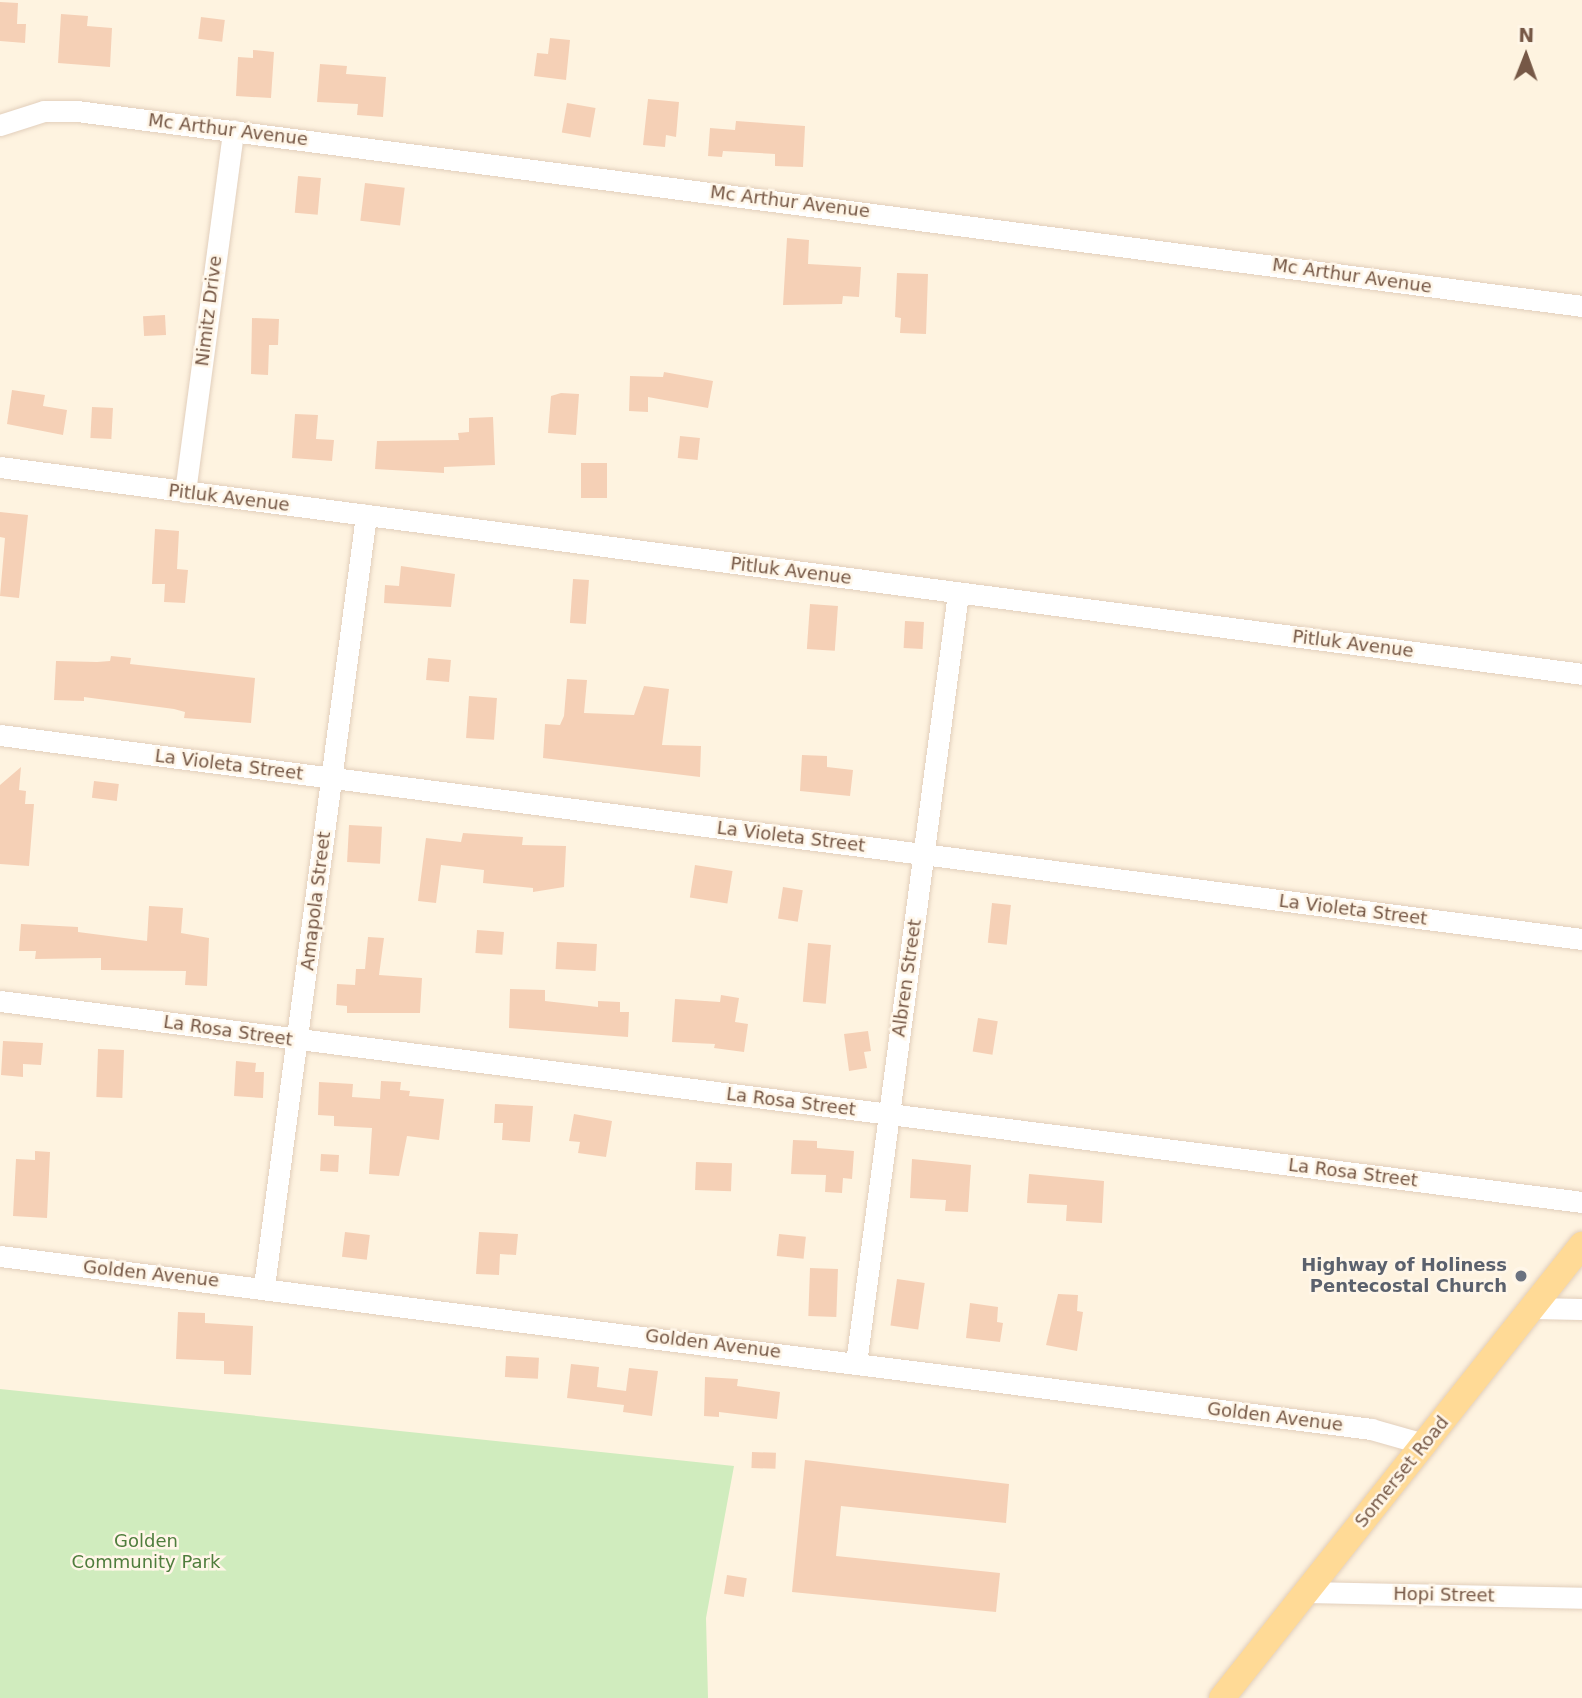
<!DOCTYPE html>
<html>
<head>
<meta charset="utf-8">
<style>
  body { margin:0 }
  #map { position:relative; width:1582px; height:1698px; overflow:hidden; background:#fef3e0; font-family:"DejaVu Sans",sans-serif }
  div>[style] { position:absolute }
  [style*='--x'] { left:calc(var(--x)*1px); top:calc(var(--y)*1px); width:calc(var(--w)*1px); rotate:calc(var(--a)*1deg) }
  .green>* { inset:0; background:#d0ecbe }
  .building>* { inset:0; background:#f5d0b6; transform-origin:0 0 }
  .roads { filter:drop-shadow(0 0 2px #e2cfbc) drop-shadow(0 0 2px #e2cfbc) }
  .minor>* { height:21px; margin:-10.5px; padding:0 10.5px; transform-origin:10.5px; border-radius:10.5px; background:#fff }
  .major>* { height:26px; margin:-13px; padding:0 13px; transform-origin:13px; border-radius:13px; background:#ffda96 }
  .dots>* { width:19px; height:19px; translate:-50% -50%; box-sizing:border-box; border:4px solid #fff6e8; border-radius:50% }
  span { translate:-50% -50%; white-space:nowrap; text-align:center; line-height:1.15; -webkit-text-stroke:5px #fff6e8; paint-order:stroke }
  .street-label { font-size:18px; color:#765846 }
  .worship-label { font-size:18px; color:#5b616d; font-weight:700 }
  .right { translate:-100% -50%; text-align:right }
  .park-label { font-size:18px; color:#4f7d3d }
  .north { position:absolute; left:1491px; top:21px; width:70px; height:70px; -webkit-text-stroke:5px #fff6e8; paint-order:stroke; rotate:1deg; font-size:19px; font-weight:700; line-height:28px; text-align:center; color:#765846 }
  .north::after { content:''; display:block; margin:auto; width:24px; height:32px; background:#765846; clip-path:polygon(50% 0,100% 100%,50% 72%,0 100%) }
</style>
</head>
<body>
<div id="map">
  <div class="green">
    <i style="clip-path:polygon(0 1389px,734px 1466px,706px 1618px,708px 1698px,0 1698px)"></i>
  </div>
  <div class="building">
    <i style="clip-path:polygon(0 2px,18px 3px,17px 24px,26px 24px,25px 43px,0 41px)"></i>
    <i style="clip-path:polygon(61px 14px,88px 16px,87px 26px,112px 28px,110px 67px,58px 63px)"></i>
    <i style="left:201px;top:17px;width:24px;height:22px;rotate:7deg"></i>
    <i style="clip-path:polygon(550px 38px,570px 40px,566px 80px,534px 76px,537px 53px,548px 54px)"></i>
    <i style="clip-path:polygon(253px 50px,274px 52px,271px 98px,236px 96px,238px 57px,253px 58px)"></i>
    <i style="clip-path:polygon(320px 64px,347px 66px,346px 74px,386px 77px,383px 117px,357px 115px,358px 104px,317px 102px)"></i>
    <i style="clip-path:polygon(648px 99px,679px 102px,676px 137px,666px 135px,665px 147px,643px 145px)"></i>
    <i style="left:567px;top:103px;width:29px;height:30px;rotate:10deg"></i>
    <i style="clip-path:polygon(736px 121px,805px 126px,803px 167px,775px 166px,775px 154px,723px 151px,722px 157px,708px 156px,710px 128px,735px 130px)"></i>
    <i style="left:298px;top:176px;width:23px;height:37px;rotate:5deg"></i>
    <i style="left:365px;top:183px;width:40px;height:38px;rotate:7deg"></i>
    <i style="clip-path:polygon(787px 238px,809px 240px,808px 264px,861px 267px,859px 297px,843px 296px,842px 304px,783px 305px)"></i>
    <i style="clip-path:polygon(897px 273px,928px 274px,926px 334px,900px 333px,901px 318px,895px 317px)"></i>
    <i style="left:165px;top:315px;width:20px;height:22px;rotate:87deg"></i>
    <i style="clip-path:polygon(252px 318px,279px 319px,278px 345px,269px 345px,268px 375px,251px 374px)"></i>
    <i style="clip-path:polygon(664px 372px,713px 381px,708px 408px,648px 397px,648px 412px,629px 411px,630px 376px,663px 377px)"></i>
    <i style="clip-path:polygon(12px 390px,45px 395px,43px 406px,67px 410px,63px 435px,7px 424px)"></i>
    <i style="clip-path:polygon(561px 393px,579px 394px,576px 435px,548px 433px,551px 396px)"></i>
    <i style="left:92px;top:407px;width:21px;height:31px;rotate:3deg"></i>
    <i style="clip-path:polygon(295px 414px,318px 415px,316px 439px,334px 440px,332px 461px,292px 458px)"></i>
    <i style="clip-path:polygon(493px 417px,495px 465px,444px 467px,444px 473px,375px 469px,377px 441px,459px 440px,458px 433px,469px 432px,469px 418px)"></i>
    <i style="left:680px;top:436px;width:20px;height:22px;rotate:6deg"></i>
    <i style="left:581px;top:463px;width:26px;height:35px"></i>
    <i style="clip-path:polygon(0 512px,28px 515px,19px 598px,0 596px,5px 538px,0 537px)"></i>
    <i style="clip-path:polygon(155px 529px,179px 531px,177px 569px,188px 570px,185px 603px,164px 602px,165px 584px,152px 584px)"></i>
    <i style="clip-path:polygon(401px 566px,455px 574px,451px 607px,384px 603px,385px 585px,399px 586px)"></i>
    <i style="left:573px;top:579px;width:16px;height:44px;rotate:4deg"></i>
    <i style="left:810px;top:604px;width:28px;height:45px;rotate:4deg"></i>
    <i style="left:905px;top:621px;width:19px;height:27px;rotate:3deg"></i>
    <i style="clip-path:polygon(111px 656px,131px 658px,130px 664px,255px 678px,251px 723px,184px 718px,185px 712px,174px 709px,84px 697px,84px 701px,54px 700px,56px 661px,97px 662px,110px 661px)"></i>
    <i style="left:428px;top:658px;width:23px;height:22px;rotate:5deg"></i>
    <i style="clip-path:polygon(567px 679px,587px 680px,584px 713px,634px 715px,644px 686px,669px 689px,662px 745px,701px 746px,700px 777px,543px 758px,545px 724px,560px 725px,564px 716px)"></i>
    <i style="left:469px;top:696px;width:28px;height:42px;rotate:4deg"></i>
    <i style="clip-path:polygon(802px 755px,827px 756px,827px 767px,853px 770px,850px 796px,800px 791px)"></i>
    <i style="clip-path:polygon(21px 767px,19px 790px,26px 791px,25px 804px,34px 804px,29px 866px,0 864px,0 785px)"></i>
    <i style="left:94px;top:781px;width:25px;height:17px;rotate:7deg"></i>
    <i style="left:349px;top:825px;width:33px;height:37px;rotate:3deg"></i>
    <i style="clip-path:polygon(463px 833px,523px 837px,522px 845px,566px 846px,564px 887px,533px 892px,533px 888px,483px 883px,484px 870px,441px 865px,436px 903px,418px 901px,426px 838px,461px 842px)"></i>
    <i style="left:695px;top:865px;width:38px;height:33px;rotate:9deg"></i>
    <i style="left:783px;top:887px;width:20px;height:32px;rotate:9deg"></i>
    <i style="left:992px;top:903px;width:19px;height:40px;rotate:6deg"></i>
    <i style="clip-path:polygon(149px 906px,183px 908px,181px 933px,209px 938px,207px 986px,185px 985px,186px 971px,101px 970px,101px 958px,35px 959px,36px 951px,19px 951px,21px 924px,78px 927px,78px 932px,147px 941px)"></i>
    <i style="left:477px;top:930px;width:27px;height:23px;rotate:4deg"></i>
    <i style="clip-path:polygon(368px 937px,384px 938px,379px 975px,422px 978px,420px 1013px,347px 1013px,347px 1006px,336px 1005px,337px 984px,355px 985px,356px 969px,365px 969px)"></i>
    <i style="left:557px;top:942px;width:40px;height:27px;rotate:3deg"></i>
    <i style="left:808px;top:943px;width:23px;height:59px;rotate:5deg"></i>
    <i style="clip-path:polygon(510px 989px,545px 990px,545px 1001px,598px 1007px,598px 1001px,620px 1002px,620px 1012px,629px 1012px,628px 1037px,509px 1028px)"></i>
    <i style="clip-path:polygon(721px 995px,739px 998px,735px 1022px,748px 1024px,744px 1052px,714px 1048px,715px 1044px,672px 1042px,675px 999px,720px 1002px)"></i>
    <i style="left:978px;top:1018px;width:20px;height:34px;rotate:9deg"></i>
    <i style="clip-path:polygon(868px 1031px,871px 1051px,864px 1052px,867px 1068px,849px 1071px,844px 1034px)"></i>
    <i style="clip-path:polygon(3px 1041px,43px 1043px,41px 1065px,23px 1064px,23px 1077px,1px 1075px)"></i>
    <i style="left:98px;top:1049px;width:26px;height:48px;rotate:2deg"></i>
    <i style="clip-path:polygon(236px 1061px,256px 1063px,255px 1072px,264px 1072px,263px 1098px,234px 1096px)"></i>
    <i style="clip-path:polygon(381px 1081px,401px 1082px,400px 1090px,410px 1091px,409px 1096px,444px 1099px,439px 1140px,407px 1136px,399px 1176px,369px 1174px,372px 1128px,334px 1126px,334px 1116px,318px 1115px,319px 1082px,353px 1084px,352px 1097px,380px 1099px)"></i>
    <i style="clip-path:polygon(495px 1104px,533px 1106px,530px 1142px,502px 1140px,503px 1123px,494px 1123px)"></i>
    <i style="clip-path:polygon(574px 1114px,612px 1121px,606px 1157px,578px 1153px,580px 1142px,569px 1141px)"></i>
    <i style="clip-path:polygon(793px 1140px,817px 1141px,817px 1148px,854px 1151px,852px 1179px,843px 1178px,842px 1193px,825px 1192px,826px 1175px,791px 1174px)"></i>
    <i style="clip-path:polygon(35px 1151px,50px 1152px,47px 1218px,13px 1216px,16px 1159px,35px 1160px)"></i>
    <i style="left:321px;top:1154px;width:18px;height:17px;rotate:3deg"></i>
    <i style="clip-path:polygon(912px 1159px,971px 1165px,968px 1212px,945px 1211px,946px 1200px,910px 1198px)"></i>
    <i style="left:696px;top:1162px;width:36px;height:28px;rotate:2deg"></i>
    <i style="clip-path:polygon(1029px 1174px,1104px 1181px,1102px 1223px,1066px 1221px,1067px 1205px,1027px 1203px)"></i>
    <i style="left:345px;top:1232px;width:25px;height:25px;rotate:7deg"></i>
    <i style="clip-path:polygon(479px 1232px,518px 1234px,516px 1255px,500px 1254px,499px 1275px,476px 1274px)"></i>
    <i style="left:779px;top:1234px;width:27px;height:22px;rotate:6deg"></i>
    <i style="left:810px;top:1268px;width:28px;height:48px;rotate:2deg"></i>
    <i style="left:897px;top:1279px;width:28px;height:47px;rotate:8deg"></i>
    <i style="clip-path:polygon(1058px 1294px,1078px 1295px,1077px 1311px,1083px 1312px,1077px 1351px,1046px 1345px)"></i>
    <i style="clip-path:polygon(970px 1303px,998px 1307px,997px 1322px,1003px 1323px,1000px 1342px,966px 1338px)"></i>
    <i style="clip-path:polygon(178px 1312px,205px 1313px,205px 1323px,253px 1326px,251px 1375px,224px 1374px,224px 1361px,176px 1359px)"></i>
    <i style="left:506px;top:1356px;width:33px;height:21px;rotate:3deg"></i>
    <i style="clip-path:polygon(571px 1364px,599px 1367px,597px 1387px,626px 1391px,629px 1368px,658px 1371px,652px 1416px,623px 1412px,624px 1405px,567px 1398px)"></i>
    <i style="clip-path:polygon(705px 1377px,738px 1379px,737px 1386px,780px 1392px,777px 1419px,719px 1412px,719px 1417px,704px 1416px)"></i>
    <i style="left:752px;top:1452px;width:24px;height:16px;rotate:2deg"></i>
    <i style="clip-path:polygon(805px 1460px,1009px 1484px,1006px 1523px,841px 1506px,836px 1556px,1000px 1573px,996px 1612px,792px 1592px)"></i>
    <i style="left:727px;top:1575px;width:20px;height:19px;rotate:9deg"></i>
  </div>
  <div class="roads">
    <div class="minor">
      <i style="--x:0;--y:125;--w:46;--a:-17.7"></i>
      <i style="--x:44;--y:111;--w:33;--a:0"></i>
      <i style="--x:77;--y:111;--w:1518;--a:7.38"></i>
      <i style="--x:0;--y:467;--w:1595;--a:7.45"></i>
      <i style="--x:185;--y:492;--w:365;--a:-82.4"></i>
      <i style="--x:0;--y:735;--w:1595;--a:7.35"></i>
      <i style="--x:0;--y:1001;--w:1595;--a:7.24"></i>
      <i style="--x:0;--y:1256;--w:1382;--a:7.19"></i>
      <i style="--x:1371;--y:1429;--w:55;--a:15.8"></i>
      <i style="--x:264;--y:1286;--w:778;--a:-82.46"></i>
      <i style="--x:1532;--y:1308;--w:50;--a:1.1"></i>
      <i style="--x:856;--y:1363;--w:777;--a:-82.45"></i>
      <i style="--x:1306;--y:1592;--w:276;--a:1.2"></i>
    </div>
    <div class="major">
      <i style="--x:1222;--y:1698;--w:579;--a:-51.53"></i>
    </div>
  </div>
  <div class="dots">
    <i style="left:1521px;top:1276px;background:#6b7280"></i>
  </div>
  <div class="street-label">
    <span style="left:228px;top:130px;rotate:7deg">Mc Arthur Avenue</span>
    <span style="left:790px;top:202px;rotate:7deg">Mc Arthur Avenue</span>
    <span style="left:1352px;top:276px;rotate:8deg">Mc Arthur Avenue</span>
    <span style="left:209px;top:311px;rotate:-83deg">Nimitz Drive</span>
    <span style="left:229px;top:498px;rotate:7deg">Pitluk Avenue</span>
    <span style="left:791px;top:571px;rotate:7deg">Pitluk Avenue</span>
    <span style="left:1353px;top:644px;rotate:7deg">Pitluk Avenue</span>
    <span style="left:229px;top:765px;rotate:7deg">La Violeta Street</span>
    <span style="left:791px;top:837px;rotate:7deg">La Violeta Street</span>
    <span style="left:316px;top:901px;rotate:-83deg">Amapola Street</span>
    <span style="left:1353px;top:910px;rotate:7deg">La Violeta Street</span>
    <span style="left:907px;top:978px;rotate:-82deg">Albren Street</span>
    <span style="left:228px;top:1031px;rotate:8deg">La Rosa Street</span>
    <span style="left:791px;top:1102px;rotate:7deg">La Rosa Street</span>
    <span style="left:1353px;top:1173px;rotate:7deg">La Rosa Street</span>
    <span style="left:151px;top:1274px;rotate:6deg">Golden Avenue</span>
    <span style="left:713px;top:1344px;rotate:7deg">Golden Avenue</span>
    <span style="left:1275px;top:1417px;rotate:7deg">Golden Avenue</span>
    <span style="left:1402px;top:1472px;rotate:-51deg">Somerset Road</span>
    <span style="left:1444px;top:1595px;rotate:1deg">Hopi Street</span>
  </div>
  <div class="worship-label">
    <span class="right" style="left:1507px;top:1276px">Highway of Holiness<br>Pentecostal Church</span>
  </div>
  <div class="park-label">
    <span style="left:146px;top:1552px">Golden<br>Community Park</span>
  </div>
  <div class="north">N</div>
</div>
</body>
</html>
